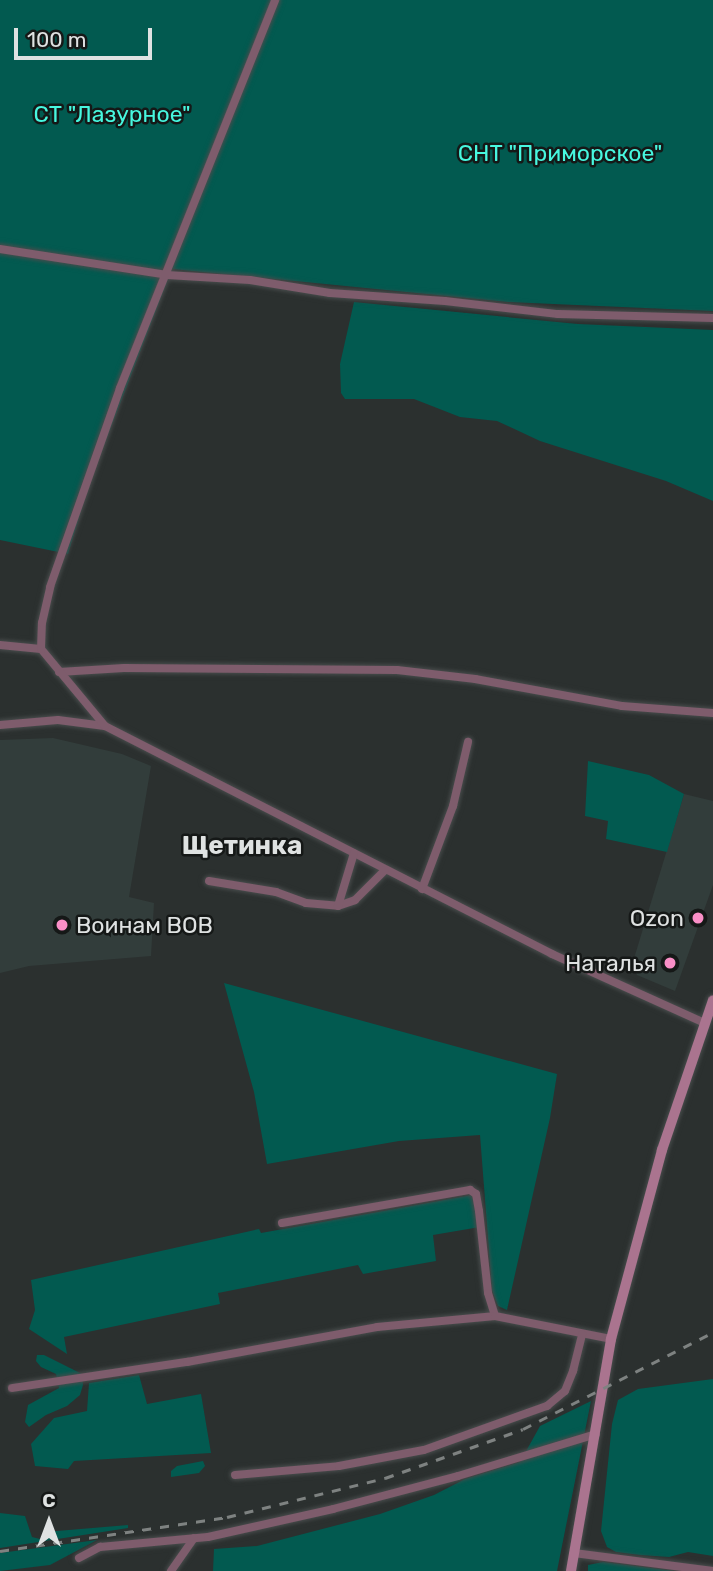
<!DOCTYPE html>
<html>
<head>
<meta charset="utf-8">
<style>
  body { margin:0 }
  #map { position:relative; width:713px; height:1571px; overflow:hidden; background:#2b302f; font-family:Rubik,sans-serif }
  div>[style] { position:absolute }
  [style*='--x'] { left:calc(var(--x)*1px); top:calc(var(--y)*1px); width:calc(var(--w)*1px); rotate:calc(var(--a)*1deg) }
  .built>* { inset:0; background:#323d3b }
  .green>* { inset:0; background:#025a50 }
  .roads { filter:drop-shadow(0 0 2px #484c4c) drop-shadow(0 0 2px #484c4c) }
  .minor>* { height:8px; margin:-4px; padding:0 4px; transform-origin:4px; border-radius:4px; background:#7e5c6c }
  .secondary>* { height:10px; margin:-5px; padding:0 5px; transform-origin:5px; border-radius:5px; background:#aa748f }
  .rail>* { height:2.5px; margin-top:-1.25px; transform-origin:0; background:repeating-linear-gradient(90deg,#7e8281 0 9px,transparent 0 18px) }
  .dots>* { width:19px; height:19px; translate:-50% -50%; box-sizing:border-box; border:4px solid #151817; border-radius:50% }
  span { translate:-50% -50%; white-space:nowrap; text-align:center; line-height:1.15; -webkit-text-stroke:5px #151817; paint-order:stroke }
  .park-label { font-size:23px; color:#47f7df }
  .poi-label { font-size:23px; color:#dfe2e2 }
  .right { translate:-100% -50%; text-align:right }
  .left { translate:0 -50%; text-align:left }
  .quarter-label { font-size:26px; color:#dfe2e2; font-weight:700 }
  .north { position:absolute; left:14px; top:1487px; width:70px; height:70px; -webkit-text-stroke:5px #151817; paint-order:stroke; rotate:0deg; font-size:19px; font-weight:700; line-height:28px; text-align:center; color:#dfe2e2 }
  .north::after { content:''; display:block; margin:auto; width:24px; height:32px; background:#dfe2e2; clip-path:polygon(50% 0,100% 100%,50% 72%,0 100%) }
  .scale { position:absolute; left:14px; top:28px; width:138px; height:32px; box-sizing:border-box; border:4px solid #dfe2e2; border-top:0; padding-left:9px; font-size:21px; line-height:24px; white-space:nowrap; color:#dfe2e2; -webkit-text-stroke:5px #151817; paint-order:stroke }
</style>
</head>
<body>
<div id="map">
  <div class="built">
    <i style="clip-path:polygon(53px 738px,122px 754px,151px 766px,129px 897px,154px 903px,151px 956px,29px 966px,0 973px,0 740px)"></i>
    <i style="clip-path:polygon(684px 794px,713px 801px,713px 885px,675px 991px,637px 975px,632px 965px)"></i>
  </div>
  <div class="green">
    <i style="clip-path:polygon(0 0,713px 0,713px 311px,508px 302px,172px 269px,90px 482px,68px 554px,0 540px)"></i>
    <i style="clip-path:polygon(354px 302px,578px 324px,713px 330px,713px 501px,666px 481px,540px 441px,497px 421px,460px 417px,414px 399px,345px 399px,341px 393px,340px 364px)"></i>
    <i style="clip-path:polygon(588px 761px,649px 775px,684px 794px,667px 852px,606px 839px,608px 821px,585px 816px)"></i>
    <i style="clip-path:polygon(224px 983px,557px 1074px,550px 1118px,507px 1310px,498px 1306px,492px 1290px,480px 1135px,399px 1141px,267px 1164px,254px 1092px)"></i>
    <i style="clip-path:polygon(472px 1195px,480px 1227px,433px 1235px,436px 1261px,363px 1274px,358px 1265px,218px 1293px,220px 1304px,64px 1337px,67px 1354px,29px 1329px,35px 1310px,31px 1280px,259px 1229px,261px 1233px)"></i>
    <i style="clip-path:polygon(37px 1355px,44px 1355px,82px 1374px,83px 1385px,80px 1395px,67px 1406px,46px 1415px,29px 1427px,25px 1422px,28px 1405px,59px 1388px,56px 1374px,41px 1367px,36px 1361px)"></i>
    <i style="clip-path:polygon(139px 1375px,147px 1404px,201px 1394px,211px 1453px,74px 1461px,68px 1469px,35px 1466px,31px 1444px,54px 1418px,87px 1411px,89px 1383px)"></i>
    <i style="clip-path:polygon(713px 1379px,713px 1556px,688px 1552px,669px 1557px,640px 1555px,616px 1552px,607px 1547px,601px 1531px,612px 1424px,618px 1400px,638px 1389px)"></i>
    <i style="clip-path:polygon(591px 1401px,557px 1571px,213px 1571px,214px 1549px,257px 1546px,380px 1514px,434px 1495px,465px 1479px,520px 1462px,540px 1426px)"></i>
    <i style="clip-path:polygon(203px 1461px,205px 1466px,199px 1473px,171px 1477px,171px 1471px,177px 1466px)"></i>
    <i style="clip-path:polygon(0 1513px,25px 1516px,32px 1537px,40px 1539px,45px 1532px,128px 1525px,128px 1528px,0 1548px)"></i>
    <i style="clip-path:polygon(97px 1540px,50px 1565px,0 1571px,0 1553px)"></i>
    <i style="clip-path:polygon(603px 1562px,675px 1571px,588px 1571px,588px 1565px)"></i>
  </div>
  <div class="roads">
    <div class="minor">
      <i style="--x:0;--y:249;--w:169;--a:8.8"></i>
      <i style="--x:167;--y:275;--w:83;--a:3.4"></i>
      <i style="--x:250;--y:280;--w:81;--a:9.2"></i>
      <i style="--x:330;--y:293;--w:115;--a:4"></i>
      <i style="--x:445;--y:301;--w:114;--a:6.6"></i>
      <i style="--x:558;--y:314;--w:155;--a:1.5"></i>
      <i style="--x:0;--y:645;--w:41;--a:5.6"></i>
      <i style="--x:59;--y:672;--w:65;--a:-3.5"></i>
      <i style="--x:124;--y:668;--w:273;--a:0.4"></i>
      <i style="--x:397;--y:670;--w:79;--a:6.6"></i>
      <i style="--x:475;--y:679;--w:149;--a:10.4"></i>
      <i style="--x:622;--y:706;--w:91;--a:4.4"></i>
      <i style="--x:0;--y:725;--w:58;--a:-4.9"></i>
      <i style="--x:58;--y:720;--w:47;--a:7.3"></i>
      <i style="--x:105;--y:726;--w:502;--a:27.02"></i>
      <i style="--x:552;--y:954;--w:168;--a:24.3"></i>
      <i style="--x:105;--y:726;--w:100;--a:-129.7"></i>
      <i style="--x:41;--y:649;--w:26;--a:-88"></i>
      <i style="--x:42;--y:623;--w:37;--a:-77"></i>
      <i style="--x:50;--y:587;--w:211;--a:-70.6"></i>
      <i style="--x:120;--y:388;--w:418;--a:-68.2"></i>
      <i style="--x:209;--y:881;--w:68;--a:9.3"></i>
      <i style="--x:276;--y:892;--w:32;--a:20"></i>
      <i style="--x:306;--y:903;--w:32;--a:5"></i>
      <i style="--x:338;--y:906;--w:18;--a:-19"></i>
      <i style="--x:355;--y:900;--w:42;--a:-45"></i>
      <i style="--x:422;--y:889;--w:89;--a:-69.5"></i>
      <i style="--x:453;--y:806;--w:66;--a:-76.8"></i>
      <i style="--x:338;--y:906;--w:55;--a:-73.2"></i>
      <i style="--x:282;--y:1223;--w:191;--a:-10"></i>
      <i style="--x:470;--y:1190;--w:7;--a:34"></i>
      <i style="--x:476;--y:1194;--w:17;--a:80"></i>
      <i style="--x:479;--y:1211;--w:82;--a:83.7"></i>
      <i style="--x:488;--y:1293;--w:24;--a:73"></i>
      <i style="--x:12;--y:1388;--w:177;--a:-8.5"></i>
      <i style="--x:187;--y:1362;--w:193;--a:-10.4"></i>
      <i style="--x:377;--y:1327;--w:119;--a:-5.3"></i>
      <i style="--x:495;--y:1316;--w:118;--a:11.2"></i>
      <i style="--x:235;--y:1475;--w:104;--a:-4.9"></i>
      <i style="--x:339;--y:1466;--w:86;--a:-10.7"></i>
      <i style="--x:424;--y:1450;--w:131;--a:-19.7"></i>
      <i style="--x:547;--y:1406;--w:23;--a:-40"></i>
      <i style="--x:565;--y:1391;--w:22;--a:-68"></i>
      <i style="--x:573;--y:1371;--w:38;--a:-76"></i>
      <i style="--x:574;--y:1553;--w:140;--a:7.4"></i>
      <i style="--x:79;--y:1558;--w:24;--a:-28"></i>
      <i style="--x:100;--y:1547;--w:108;--a:-5.3"></i>
      <i style="--x:208;--y:1537;--w:128;--a:-12.6"></i>
      <i style="--x:333;--y:1509;--w:129;--a:-14.8"></i>
      <i style="--x:458;--y:1476;--w:144;--a:-16.9"></i>
      <i style="--x:171;--y:1571;--w:40;--a:-55.1"></i>
    </div>
    <div class="secondary">
      <i style="--x:571;--y:1571;--w:235;--a:-80.2"></i>
      <i style="--x:611;--y:1339;--w:196;--a:-74.9"></i>
      <i style="--x:662;--y:1150;--w:158;--a:-71.2"></i>
    </div>
  </div>
  <div class="rail">
    <i style="--x:0;--y:1551;--w:230;--a:-8.5"></i>
    <i style="--x:227;--y:1517;--w:163;--a:-13.9"></i>
    <i style="--x:385;--y:1478;--w:146;--a:-19.5"></i>
    <i style="--x:523;--y:1429;--w:213;--a:-27"></i>
  </div>
  <div class="dots">
    <i style="left:698px;top:918px;background:#fa8fc7"></i>
    <i style="left:62px;top:925px;background:#fa8fc7"></i>
    <i style="left:670px;top:963px;background:#fa8fc7"></i>
  </div>
  <div class="park-label">
    <span style="left:112px;top:114px">СТ "Лазурное"</span>
    <span style="left:560px;top:153px">СНТ "Приморское"</span>
  </div>
  <div class="poi-label">
    <span class="right" style="left:684px;top:918px">Ozon</span>
    <span class="left" style="left:76px;top:925px">Воинам ВОВ</span>
    <span class="right" style="left:656px;top:963px">Наталья</span>
  </div>
  <div class="quarter-label">
    <span style="left:242px;top:846px">Щетинка</span>
  </div>
  <div class="north">С</div>
  <div class="scale">100 m</div>
</div>
</body>
</html>
